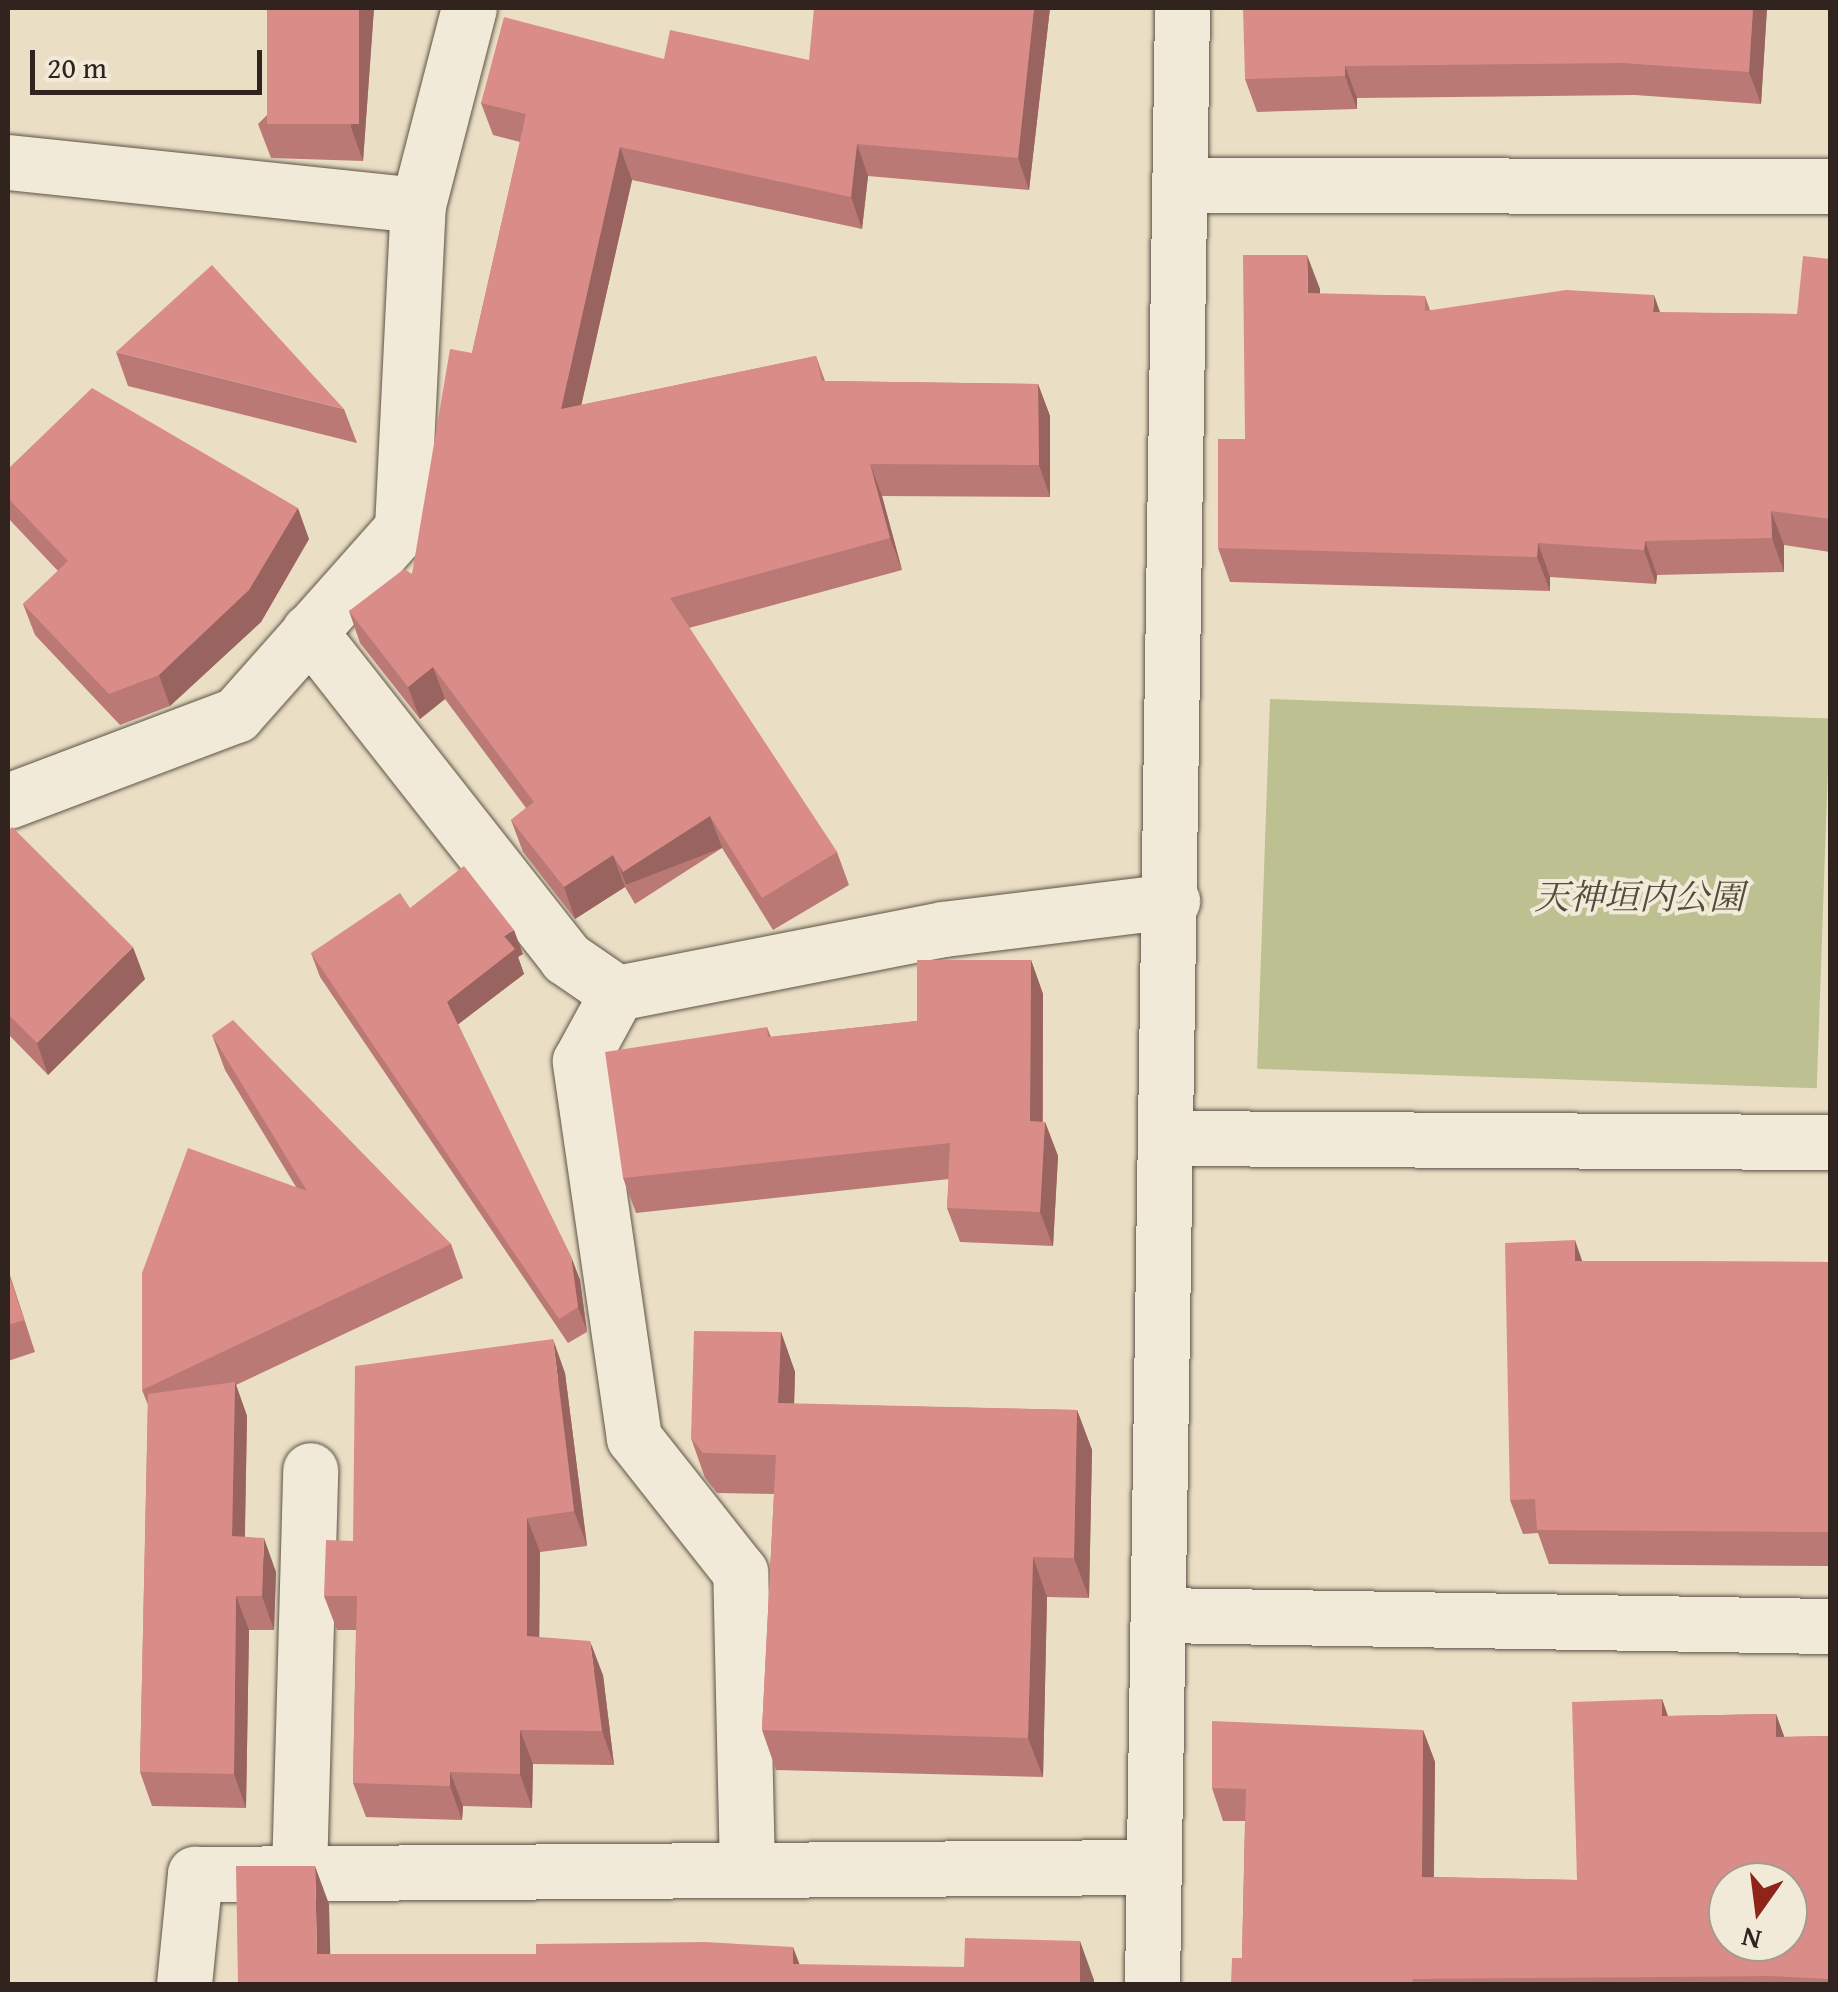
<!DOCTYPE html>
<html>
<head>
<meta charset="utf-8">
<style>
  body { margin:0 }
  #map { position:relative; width:1838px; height:1992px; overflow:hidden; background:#eadfc4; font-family:"Gentium Book Plus","Noto Serif JP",serif }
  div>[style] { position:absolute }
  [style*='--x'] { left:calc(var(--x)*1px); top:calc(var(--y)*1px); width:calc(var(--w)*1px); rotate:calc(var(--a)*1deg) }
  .green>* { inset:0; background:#bdc090; transform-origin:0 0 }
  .roads { filter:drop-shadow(0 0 2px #5f5348) drop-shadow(0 0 2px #5f5348) }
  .street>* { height:55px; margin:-27.5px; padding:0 27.5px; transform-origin:27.5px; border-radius:27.5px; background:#f1ead9 }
  .wall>* { inset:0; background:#bb7975 }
  .shaded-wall>* { inset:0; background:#99635f; transform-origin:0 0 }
  .building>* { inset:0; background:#da8d88; transform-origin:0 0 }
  span { translate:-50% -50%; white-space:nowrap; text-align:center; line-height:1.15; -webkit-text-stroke:8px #f1ead9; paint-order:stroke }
  .park-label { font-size:35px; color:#544b3a; font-style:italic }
  .frame { position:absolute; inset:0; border:10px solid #31241e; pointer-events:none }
  .north { position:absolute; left:1708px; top:1862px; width:100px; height:100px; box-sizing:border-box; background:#f1ead9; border:2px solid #a49b8e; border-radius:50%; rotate:194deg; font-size:28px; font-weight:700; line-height:40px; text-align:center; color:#31241e }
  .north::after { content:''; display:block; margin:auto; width:35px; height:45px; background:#8f2418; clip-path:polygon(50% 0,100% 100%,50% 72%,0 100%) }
  .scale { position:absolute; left:30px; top:50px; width:232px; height:45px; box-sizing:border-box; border:5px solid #31241e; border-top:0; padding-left:12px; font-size:30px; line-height:35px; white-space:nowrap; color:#31241e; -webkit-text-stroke:8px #f1ead9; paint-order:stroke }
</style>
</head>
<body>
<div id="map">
  <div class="green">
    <i style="left:1270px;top:699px;width:560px;height:370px;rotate:2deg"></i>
  </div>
  <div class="roads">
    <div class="street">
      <i style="--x:8;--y:162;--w:412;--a:6"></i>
      <i style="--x:1185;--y:185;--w:645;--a:0.09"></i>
      <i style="--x:309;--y:631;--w:416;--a:51.8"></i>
      <i style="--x:566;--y:958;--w:62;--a:34.5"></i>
      <i style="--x:8;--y:801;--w:244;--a:-20.7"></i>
      <i style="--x:236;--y:715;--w:250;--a:-48.4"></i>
      <i style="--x:402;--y:528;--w:323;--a:-87.2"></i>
      <i style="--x:418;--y:205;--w:203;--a:-75.5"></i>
      <i style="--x:1167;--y:1138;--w:663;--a:0.35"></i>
      <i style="--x:1159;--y:1615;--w:671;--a:0.94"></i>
      <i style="--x:747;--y:1870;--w:298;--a:-91.3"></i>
      <i style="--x:740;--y:1572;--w:171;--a:-128.3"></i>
      <i style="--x:634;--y:1438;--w:381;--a:-98.2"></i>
      <i style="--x:580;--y:1061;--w:77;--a:-61.4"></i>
      <i style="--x:617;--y:993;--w:332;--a:-11.1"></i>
      <i style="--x:943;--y:929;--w:231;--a:-7"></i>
      <i style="--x:299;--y:1873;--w:403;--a:-88.4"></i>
      <i style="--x:184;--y:1984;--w:111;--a:-84.3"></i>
      <i style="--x:195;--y:1874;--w:959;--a:-0.42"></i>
      <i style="--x:1152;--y:1984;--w:1976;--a:-89.13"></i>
    </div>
  </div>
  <div class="wall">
    <i style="clip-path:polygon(374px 8px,363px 161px,271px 158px,258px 124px)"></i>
    <i style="clip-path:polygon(1050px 8px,1029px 190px,868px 176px,862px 229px,632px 180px,581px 405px,816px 356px,825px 381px,1038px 384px,1050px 416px,1050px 497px,882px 496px,902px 570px,689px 628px,837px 852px,849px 885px,773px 930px,722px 848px,635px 904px,625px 887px,575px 919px,523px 852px,511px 820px,526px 808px,445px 699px,420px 719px,360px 643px,349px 611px,412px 574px,472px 353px,520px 142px,493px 135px,481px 103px,664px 59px,809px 60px)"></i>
    <i style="clip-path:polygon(1767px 8px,1761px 104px,1635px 95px,1357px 98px,1357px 109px,1257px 112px,1245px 79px)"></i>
    <i style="clip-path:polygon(1830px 259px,1830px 552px,1784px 545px,1784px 572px,1657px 575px,1656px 584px,1550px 577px,1550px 591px,1230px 582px,1218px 548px,1320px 289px,1320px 294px,1425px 296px,1430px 310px,1797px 314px)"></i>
    <i style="clip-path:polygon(116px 352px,344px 409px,357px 443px,128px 386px)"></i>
    <i style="clip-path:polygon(8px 469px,309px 539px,261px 622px,170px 706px,120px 725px,35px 635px,23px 604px,58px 571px,8px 518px)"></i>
    <i style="clip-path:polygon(8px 832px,145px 979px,48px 1075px,8px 1034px)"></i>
    <i style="clip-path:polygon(311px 953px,523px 954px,518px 957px,524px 974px,458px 1024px,580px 1280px,587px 1332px,568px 1343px,320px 977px)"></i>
    <i style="clip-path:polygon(1031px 960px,1043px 994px,1043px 1122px,1045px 1122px,1058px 1156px,1053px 1246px,960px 1242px,947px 1208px,949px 1179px,636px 1213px,623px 1178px,767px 1027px,771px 1037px,917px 1021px)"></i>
    <i style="clip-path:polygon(212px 1035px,451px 1244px,463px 1278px,236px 1385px,247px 1416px,245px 1537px,276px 1572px,274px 1630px,249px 1630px,246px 1808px,152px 1806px,140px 1772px,148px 1405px,142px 1390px,296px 1187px,225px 1070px)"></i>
    <i style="clip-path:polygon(1582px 1261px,1830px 1262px,1830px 1566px,1549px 1564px,1538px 1533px,1523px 1534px,1510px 1500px)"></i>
    <i style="clip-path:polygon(8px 1269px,35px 1352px,8px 1361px)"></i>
    <i style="clip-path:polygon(781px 1332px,795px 1372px,794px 1404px,1077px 1410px,1092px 1450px,1089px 1598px,1047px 1597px,1043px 1777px,776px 1770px,762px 1730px,774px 1494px,717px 1493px,705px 1478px,691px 1438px)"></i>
    <i style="clip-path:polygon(565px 1373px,587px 1546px,540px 1552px,539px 1637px,603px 1675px,614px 1765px,533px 1764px,532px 1808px,463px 1806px,462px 1820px,366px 1817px,353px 1783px,356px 1630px,337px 1630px,324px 1596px)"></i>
    <i style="clip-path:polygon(1662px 1699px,1668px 1716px,1776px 1714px,1784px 1737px,1830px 1736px,1830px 1984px,1231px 1984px,1242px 1958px,1245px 1821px,1223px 1821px,1212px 1788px,1423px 1730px,1435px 1762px,1434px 1877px,1577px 1880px)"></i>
  </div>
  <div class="shaded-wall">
    <i style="clip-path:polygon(359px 8px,374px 8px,363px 161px,351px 127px)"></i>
    <i style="clip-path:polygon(1034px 8px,1050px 8px,1029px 190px,1018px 158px)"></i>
    <i style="clip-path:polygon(1753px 8px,1767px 8px,1761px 104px,1749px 72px)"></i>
    <i style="clip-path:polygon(1345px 66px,1357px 98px,1357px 109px,1345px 76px)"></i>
    <i style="clip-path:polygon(857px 144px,868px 176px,862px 229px,851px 197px)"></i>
    <i style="clip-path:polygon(620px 147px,632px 180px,573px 442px,561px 409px)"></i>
    <i style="clip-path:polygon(1307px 255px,1320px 289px,1320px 328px,1308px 293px)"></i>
    <i style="clip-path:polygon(1654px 295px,1666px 329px,1653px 312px)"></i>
    <i style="clip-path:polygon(1038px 384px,1050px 416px,1050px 497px,1039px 465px)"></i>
    <i style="clip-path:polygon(870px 464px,882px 496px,902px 570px,890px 538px)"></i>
    <i style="clip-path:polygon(298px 508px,309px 539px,261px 622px,170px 706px,159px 675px)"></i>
    <i style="clip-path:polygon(1771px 511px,1784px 545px,1784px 572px,1772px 538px)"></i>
    <i style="clip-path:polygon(1645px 541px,1657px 575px,1656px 584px,1644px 550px)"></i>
    <i style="clip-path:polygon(1538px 543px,1550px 577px,1550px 591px,1537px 557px)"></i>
    <i style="clip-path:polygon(433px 667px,445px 699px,420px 719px,408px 687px)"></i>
    <i style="left:710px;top:816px;width:34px;height:103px;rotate:69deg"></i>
    <i style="clip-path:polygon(613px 855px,625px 887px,575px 919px,564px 887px)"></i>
    <i style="clip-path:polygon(514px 930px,523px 954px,518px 957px,524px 974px,456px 1026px,447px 1002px,504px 936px)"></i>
    <i style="clip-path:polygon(133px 947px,145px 979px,48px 1075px,37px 1043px)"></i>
    <i style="clip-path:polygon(1031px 960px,1043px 994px,1042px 1155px,1030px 1121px)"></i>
    <i style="clip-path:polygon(1045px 1122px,1058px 1156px,1053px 1246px,1040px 1212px)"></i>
    <i style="clip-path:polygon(1575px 1240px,1587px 1275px,1575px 1261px)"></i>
    <i style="clip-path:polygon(571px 1256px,580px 1280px,587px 1332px,578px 1307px)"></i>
    <i style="clip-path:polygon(781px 1332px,795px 1372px,793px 1443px,778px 1403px)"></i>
    <i style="clip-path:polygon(553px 1339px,565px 1373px,587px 1546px,574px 1511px)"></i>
    <i style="clip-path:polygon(235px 1382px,247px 1416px,244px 1570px,232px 1536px)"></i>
    <i style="clip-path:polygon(1077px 1410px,1092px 1450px,1089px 1598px,1074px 1558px)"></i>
    <i style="clip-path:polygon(527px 1518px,540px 1552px,539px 1670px,527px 1636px)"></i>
    <i style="clip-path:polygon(264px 1538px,276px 1572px,274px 1630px,262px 1596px)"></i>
    <i style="clip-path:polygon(1033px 1557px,1047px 1597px,1043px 1777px,1028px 1738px)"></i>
    <i style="clip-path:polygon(236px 1596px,249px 1630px,246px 1808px,234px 1774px)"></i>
    <i style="clip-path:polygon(590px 1641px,603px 1675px,614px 1765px,602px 1731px)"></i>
    <i style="clip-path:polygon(1662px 1699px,1673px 1732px,1662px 1716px)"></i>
    <i style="clip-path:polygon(1776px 1714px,1788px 1747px,1776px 1737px)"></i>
    <i style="clip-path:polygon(520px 1730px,533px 1764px,532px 1808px,520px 1774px)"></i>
    <i style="clip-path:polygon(1423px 1730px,1435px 1762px,1433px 1910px,1422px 1877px)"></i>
    <i style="clip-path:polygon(450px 1772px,463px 1806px,462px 1820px,450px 1786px)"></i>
    <i style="clip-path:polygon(315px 1866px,329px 1904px,331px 1984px,317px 1954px)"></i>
    <i style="clip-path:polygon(1080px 1941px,1094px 1980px,1094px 1984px,1080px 1984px)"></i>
    <i style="clip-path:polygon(793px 1947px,807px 1984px,793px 1964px)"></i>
  </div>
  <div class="building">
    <i style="left:267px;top:8px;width:92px;height:116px"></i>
    <i style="clip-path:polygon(814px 8px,1034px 8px,1018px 158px,857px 144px,851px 197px,620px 147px,561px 409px,816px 356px,822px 381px,1038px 384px,1039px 465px,870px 464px,890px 538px,670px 598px,837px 852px,762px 898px,710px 816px,623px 872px,613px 855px,564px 887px,511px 820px,534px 802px,433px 667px,408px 687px,349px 611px,404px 569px,412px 574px,450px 349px,472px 353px,526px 114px,481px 103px,504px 17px,664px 59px,670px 30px,809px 60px)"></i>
    <i style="clip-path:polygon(1243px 8px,1753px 8px,1749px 72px,1623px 63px,1345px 66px,1345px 76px,1245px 79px)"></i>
    <i style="clip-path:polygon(1243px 255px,1307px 255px,1308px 293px,1425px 296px,1425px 311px,1566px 290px,1654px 295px,1653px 312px,1797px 314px,1803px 256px,1830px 259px,1830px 519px,1771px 511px,1772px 538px,1645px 541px,1644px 550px,1538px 543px,1537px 557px,1218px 548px,1218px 439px,1245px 439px)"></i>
    <i style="clip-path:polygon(212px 265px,344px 409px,116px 352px)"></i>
    <i style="clip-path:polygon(92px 388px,298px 508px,249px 590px,159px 675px,109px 694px,23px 604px,68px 561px,8px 498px,8px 469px)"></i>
    <i style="clip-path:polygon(12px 827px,133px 947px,37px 1043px,8px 1014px,8px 832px)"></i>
    <i style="clip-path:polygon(464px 866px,514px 930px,504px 936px,515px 949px,447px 1002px,571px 1256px,578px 1307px,559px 1319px,311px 953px,400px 893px,410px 908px)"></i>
    <i style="clip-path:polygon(917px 960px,1031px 960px,1030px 1121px,1045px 1122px,1040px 1212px,947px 1208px,950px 1143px,623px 1178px,605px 1052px,767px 1027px,768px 1037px,917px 1021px)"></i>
    <i style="clip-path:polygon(233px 1020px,451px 1244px,142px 1390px,142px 1273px,188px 1148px,307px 1191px,212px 1035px)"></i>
    <i style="clip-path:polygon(1575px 1240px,1575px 1261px,1830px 1262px,1830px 1532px,1537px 1530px,1535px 1499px,1510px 1500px,1505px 1243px)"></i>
    <i style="clip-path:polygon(8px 1272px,24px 1320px,8px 1325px)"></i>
    <i style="clip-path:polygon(694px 1331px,781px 1332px,778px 1403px,1077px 1410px,1074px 1558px,1033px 1557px,1028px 1738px,762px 1730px,776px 1455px,703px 1453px,691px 1438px)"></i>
    <i style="clip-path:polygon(553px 1339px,574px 1511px,527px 1518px,527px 1636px,590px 1641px,602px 1731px,520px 1730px,520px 1774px,450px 1772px,450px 1786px,353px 1783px,357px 1596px,324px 1596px,326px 1540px,353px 1541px,355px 1366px)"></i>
    <i style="clip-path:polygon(235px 1382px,232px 1536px,264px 1538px,262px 1596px,236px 1596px,234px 1774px,140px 1772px,148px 1394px)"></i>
    <i style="clip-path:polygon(evenodd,1662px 1699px,1662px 1716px,1776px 1714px,1776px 1737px,1830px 1736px,1830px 1979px,1770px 1976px,1413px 1979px,1412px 1984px,1231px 1984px,1232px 1958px,1242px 1958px,1246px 1789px,1212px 1788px,1212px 1721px,1423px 1730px,1422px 1877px,1577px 1880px,1572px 1702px,1662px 1699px,1728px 1882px,1788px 1882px,1788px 1942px,1728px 1942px,1728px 1882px)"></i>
    <i style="clip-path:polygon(236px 1866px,315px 1866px,317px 1954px,536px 1954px,536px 1944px,705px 1942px,793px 1947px,793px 1964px,964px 1967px,965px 1938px,1080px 1941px,1080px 1984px,224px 1984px,224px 1983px,238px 1983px)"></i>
  </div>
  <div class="park-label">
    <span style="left:1639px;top:897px">天神垣内公園</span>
  </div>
  <div class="frame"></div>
  <div class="north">N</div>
  <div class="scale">20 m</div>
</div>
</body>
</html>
